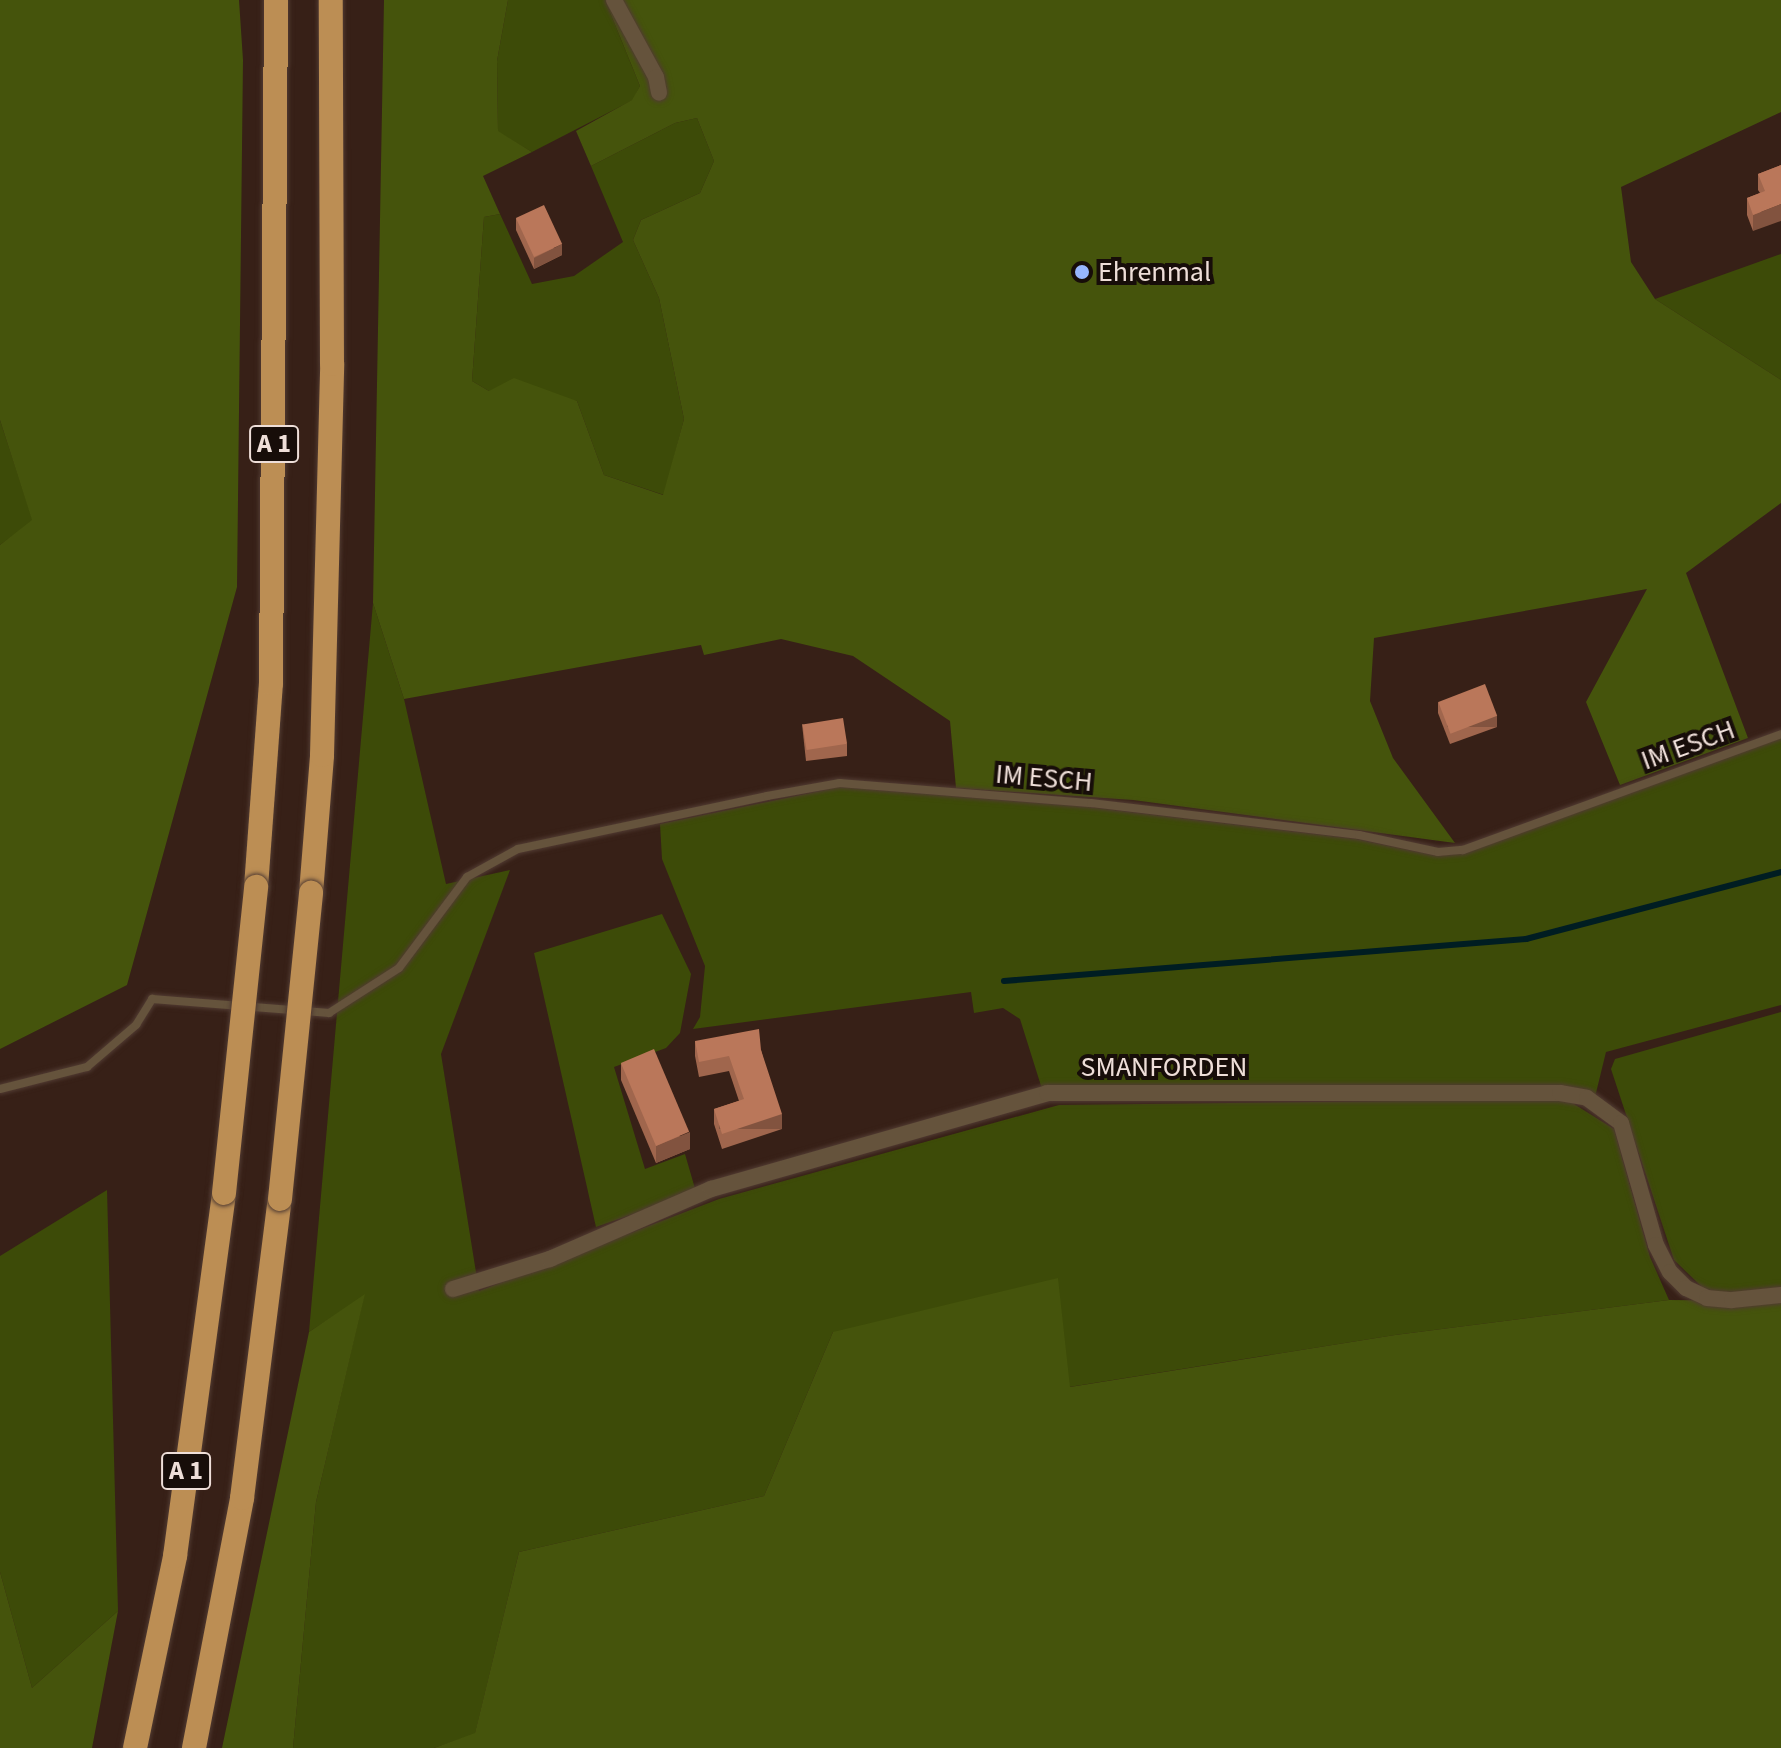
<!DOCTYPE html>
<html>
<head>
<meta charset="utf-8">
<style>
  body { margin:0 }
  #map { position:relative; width:1781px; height:1748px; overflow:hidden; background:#372017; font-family:"Source Sans 3",sans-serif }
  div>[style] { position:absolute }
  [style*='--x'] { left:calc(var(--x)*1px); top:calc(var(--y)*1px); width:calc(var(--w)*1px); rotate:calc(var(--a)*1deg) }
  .green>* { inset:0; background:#3d4b08 }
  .forest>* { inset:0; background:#45540c }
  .stream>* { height:6px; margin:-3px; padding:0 3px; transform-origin:3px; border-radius:3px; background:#001d22 }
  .roads { filter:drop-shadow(0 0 2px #513b32) drop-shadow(0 0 2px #513b32) }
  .service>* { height:8px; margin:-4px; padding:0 4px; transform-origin:4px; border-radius:4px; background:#65533c }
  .minor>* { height:16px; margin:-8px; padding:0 8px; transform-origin:8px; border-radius:8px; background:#65533c }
  .motorway>* { height:24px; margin:-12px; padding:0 12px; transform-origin:12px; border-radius:12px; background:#bc8e54 }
  .bridges { filter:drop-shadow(0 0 2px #513b32) drop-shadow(0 0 2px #513b32) }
  .motorway-bridge>* { height:24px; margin:-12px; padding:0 12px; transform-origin:12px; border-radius:12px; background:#bc8e54 }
  .wall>* { inset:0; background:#a0664d }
  .shaded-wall>* { inset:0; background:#82533f; transform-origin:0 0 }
  .building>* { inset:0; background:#ba775a; transform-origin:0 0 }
  .dots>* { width:22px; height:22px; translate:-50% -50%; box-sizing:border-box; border:4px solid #170d09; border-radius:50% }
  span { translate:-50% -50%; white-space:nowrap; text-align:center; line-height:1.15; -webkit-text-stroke:8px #170d09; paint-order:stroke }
  .shield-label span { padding:2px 6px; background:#170d09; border:2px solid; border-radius:6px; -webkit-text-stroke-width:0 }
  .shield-label { font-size:26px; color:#eeded8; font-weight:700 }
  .poi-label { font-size:28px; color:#eeded8 }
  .left { translate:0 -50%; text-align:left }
  .street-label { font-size:28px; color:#eeded8 }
</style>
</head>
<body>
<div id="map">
  <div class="green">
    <i style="clip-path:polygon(508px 0,605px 0,640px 86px,633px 100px,532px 152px,498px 132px,497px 61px)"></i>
    <i style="clip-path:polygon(697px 118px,714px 161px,700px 193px,641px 220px,633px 240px,659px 298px,684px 419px,664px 495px,604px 475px,577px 401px,489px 391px,472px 381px,484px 217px,500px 214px,532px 284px,574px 276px,623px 242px,591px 166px,675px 123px)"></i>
    <i style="clip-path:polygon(1781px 254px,1781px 380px,1655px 299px)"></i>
    <i style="clip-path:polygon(0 420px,33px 521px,0 545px)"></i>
    <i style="clip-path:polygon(373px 603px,404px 699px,446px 884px,510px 870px,441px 1054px,479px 1291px,719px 1199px,1059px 1105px,1566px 1099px,1614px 1129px,1650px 1257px,1669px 1300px,1395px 1335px,1069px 1387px,833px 1332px,764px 1496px,519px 1552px,475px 1734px,434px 1748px,293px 1748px,316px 1502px,364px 1296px,309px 1332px)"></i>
    <i style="clip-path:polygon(1781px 738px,1781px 1005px,1606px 1052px,1595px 1097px,1042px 1089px,1020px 1019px,1003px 1008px,974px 1013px,971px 992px,693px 1029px,700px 1017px,705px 966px,662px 859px,660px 824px,839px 787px,1088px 807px,1356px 839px,1437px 856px,1464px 853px)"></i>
    <i style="clip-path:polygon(662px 914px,691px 974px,680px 1033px,666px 1048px,614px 1067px,645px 1169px,685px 1154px,696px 1192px,596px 1227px,534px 953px)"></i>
    <i style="clip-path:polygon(1781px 1012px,1781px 1288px,1721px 1294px,1702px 1287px,1674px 1260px,1611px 1069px,1615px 1059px)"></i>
    <i style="clip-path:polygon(107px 1190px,118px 1611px,32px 1688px,0 1572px,0 1256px)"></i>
  </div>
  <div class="forest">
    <i style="clip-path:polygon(0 0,239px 0,243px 60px,237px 587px,127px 985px,0 1049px,0 545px,32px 520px,0 420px)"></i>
    <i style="clip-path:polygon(384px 0,508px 0,497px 61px,498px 131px,532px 152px,483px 176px,500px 214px,484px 217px,472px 381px,489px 391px,514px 378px,577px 401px,604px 475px,663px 495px,684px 419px,659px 298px,633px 240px,641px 220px,700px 193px,714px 161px,697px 118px,675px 123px,591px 166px,576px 131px,632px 100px,640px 86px,605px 0,1781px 0,1781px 112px,1621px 187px,1631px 262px,1655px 299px,1781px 380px,1781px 503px,1686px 573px,1748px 738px,1620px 785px,1586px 702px,1647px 589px,1374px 638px,1370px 701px,1393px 758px,1455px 843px,1133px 800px,956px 788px,950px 721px,853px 656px,781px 639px,704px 655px,701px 645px,404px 699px,373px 603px)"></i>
    <i style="clip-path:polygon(1058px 1278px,1070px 1387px,1395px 1335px,1669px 1300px,1781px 1301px,1781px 1748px,434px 1748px,475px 1733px,519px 1552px,764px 1496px,833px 1332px)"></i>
    <i style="clip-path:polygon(365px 1294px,316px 1502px,293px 1748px,222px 1748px,309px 1332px)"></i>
    <i style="clip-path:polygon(0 1572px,32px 1688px,118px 1611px,92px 1748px,0 1748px)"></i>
  </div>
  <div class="stream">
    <i style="--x:1004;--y:981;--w:524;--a:-4.6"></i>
    <i style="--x:1526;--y:939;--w:264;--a:-14.7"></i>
  </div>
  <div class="roads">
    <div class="service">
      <i style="--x:0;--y:1089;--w:90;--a:-14.2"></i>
      <i style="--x:87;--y:1067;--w:65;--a:-40.6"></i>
      <i style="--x:136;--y:1025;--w:31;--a:-58"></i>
      <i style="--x:152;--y:999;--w:178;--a:4.5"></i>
      <i style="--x:329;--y:1013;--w:83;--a:-32.7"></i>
      <i style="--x:399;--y:968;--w:114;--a:-53.2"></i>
      <i style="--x:467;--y:877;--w:58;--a:-28.8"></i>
      <i style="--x:518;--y:849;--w:255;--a:-12"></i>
      <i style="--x:767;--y:796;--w:74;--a:-10.1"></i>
      <i style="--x:840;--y:783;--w:252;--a:4.6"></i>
      <i style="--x:1091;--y:803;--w:270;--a:6.8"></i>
      <i style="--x:1359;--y:835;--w:81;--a:12.1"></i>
      <i style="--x:1438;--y:852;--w:25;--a:-5"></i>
      <i style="--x:1463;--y:850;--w:338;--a:-20"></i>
    </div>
    <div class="minor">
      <i style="--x:614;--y:0;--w:88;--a:61.4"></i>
      <i style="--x:656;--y:77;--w:16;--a:79"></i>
      <i style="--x:453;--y:1289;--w:102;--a:-17.2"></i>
      <i style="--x:550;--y:1259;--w:176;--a:-23.5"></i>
      <i style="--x:711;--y:1189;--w:349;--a:-15.9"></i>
      <i style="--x:1047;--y:1093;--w:513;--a:0"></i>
      <i style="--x:1560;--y:1093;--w:27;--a:10"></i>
      <i style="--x:1587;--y:1098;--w:42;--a:36.3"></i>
      <i style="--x:1621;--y:1123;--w:127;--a:74"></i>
      <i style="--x:1656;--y:1245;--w:30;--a:63"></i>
      <i style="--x:1670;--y:1272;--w:23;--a:45"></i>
      <i style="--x:1686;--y:1288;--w:23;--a:25"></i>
      <i style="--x:1707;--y:1298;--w:25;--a:5"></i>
      <i style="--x:1732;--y:1300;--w:49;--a:-5.8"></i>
    </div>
    <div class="motorway">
      <i style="--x:256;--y:887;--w:205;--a:-85.8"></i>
      <i style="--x:271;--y:683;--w:683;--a:-89.58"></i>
      <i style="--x:311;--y:893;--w:138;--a:-85.4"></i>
      <i style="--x:322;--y:755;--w:391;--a:-88.5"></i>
      <i style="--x:332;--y:364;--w:364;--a:-90.2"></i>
      <i style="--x:135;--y:1748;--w:196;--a:-78.2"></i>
      <i style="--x:175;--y:1556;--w:366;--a:-82.3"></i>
      <i style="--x:194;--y:1748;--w:255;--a:-79.1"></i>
      <i style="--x:242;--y:1498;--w:301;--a:-82.8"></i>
    </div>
  </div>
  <div class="bridges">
    <div class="motorway-bridge">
      <i style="--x:224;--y:1193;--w:308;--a:-84"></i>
      <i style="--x:280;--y:1199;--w:308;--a:-84.2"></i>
    </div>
  </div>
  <div class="wall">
    <i style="clip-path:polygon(1781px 165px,1753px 231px,1747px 215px,1747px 198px,1760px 193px,1758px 190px,1758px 174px)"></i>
    <i style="clip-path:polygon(516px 218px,562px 255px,534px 269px,516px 230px)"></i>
    <i style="clip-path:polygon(1438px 702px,1497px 727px,1450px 744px,1438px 713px)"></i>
    <i style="clip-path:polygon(802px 724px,847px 744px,847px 756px,806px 761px)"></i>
    <i style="clip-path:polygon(695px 1041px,761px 1050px,782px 1129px,722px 1149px,714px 1124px,714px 1109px,739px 1101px,729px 1071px,699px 1077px,695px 1056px)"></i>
    <i style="clip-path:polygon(621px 1063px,690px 1149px,656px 1163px,621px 1080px)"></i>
  </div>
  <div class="shaded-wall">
    <i style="clip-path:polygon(1781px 204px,1781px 221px,1753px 231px,1753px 215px)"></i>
    <i style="clip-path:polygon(562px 244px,562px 255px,534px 269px,534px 258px)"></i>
    <i style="left:1497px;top:716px;width:11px;height:50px;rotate:90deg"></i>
    <i style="left:782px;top:1114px;width:15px;height:63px;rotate:90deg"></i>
    <i style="clip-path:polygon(690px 1132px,690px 1149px,656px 1163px,656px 1146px)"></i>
  </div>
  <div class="building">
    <i style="clip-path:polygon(1781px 165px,1781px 204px,1753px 215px,1747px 198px,1765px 191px,1758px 174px)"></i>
    <i style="left:544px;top:205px;width:43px;height:31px;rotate:65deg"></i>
    <i style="left:1485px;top:684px;width:34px;height:50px;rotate:69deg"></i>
    <i style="left:843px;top:718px;width:26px;height:41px;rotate:81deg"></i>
    <i style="clip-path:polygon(759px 1029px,761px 1050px,782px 1114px,722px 1134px,714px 1109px,744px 1099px,729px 1056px,699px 1062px,695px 1041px)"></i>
    <i style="left:654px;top:1049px;width:90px;height:36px;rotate:67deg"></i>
  </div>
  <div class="dots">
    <i style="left:1082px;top:272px;background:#97b6fd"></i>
  </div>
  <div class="shield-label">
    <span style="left:274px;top:444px">A 1</span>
    <span style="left:186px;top:1471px">A 1</span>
  </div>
  <div class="poi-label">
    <span class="left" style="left:1098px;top:272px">Ehrenmal</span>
  </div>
  <div class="street-label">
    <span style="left:1688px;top:745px;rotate:-20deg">IM ESCH</span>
    <span style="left:1044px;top:778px;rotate:5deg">IM ESCH</span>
    <span style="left:1164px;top:1067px">SMANFORDEN</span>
  </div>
</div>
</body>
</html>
